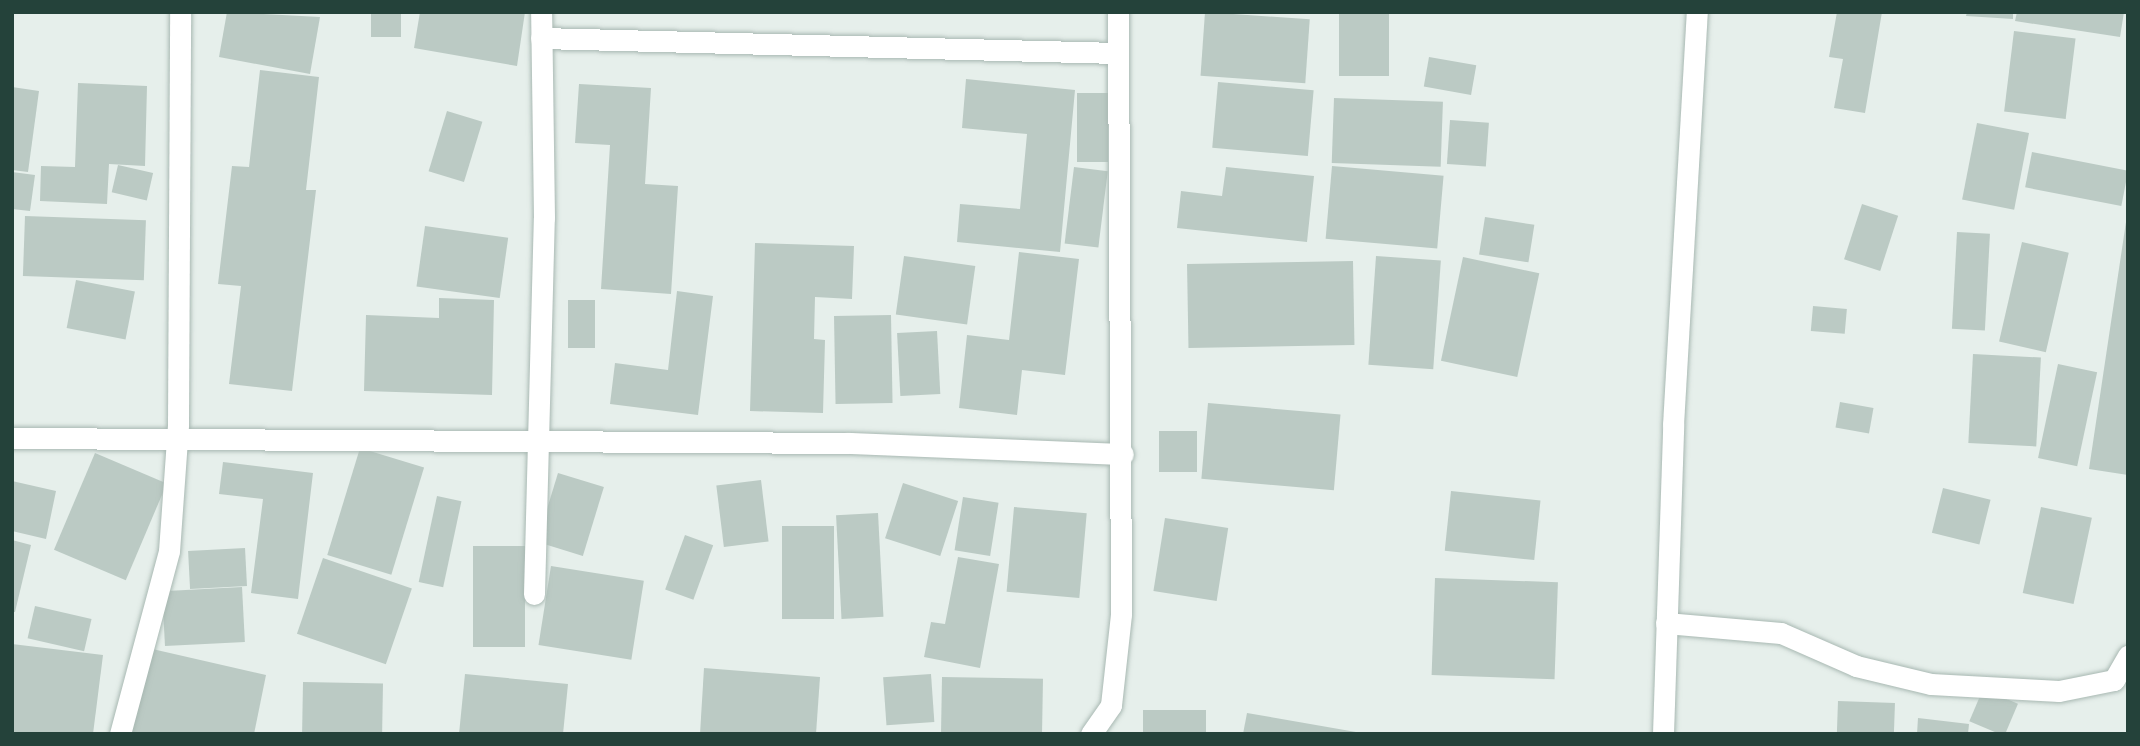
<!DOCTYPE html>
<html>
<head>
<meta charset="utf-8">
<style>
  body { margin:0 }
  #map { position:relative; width:2140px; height:746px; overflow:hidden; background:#e6efeb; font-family:Jost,sans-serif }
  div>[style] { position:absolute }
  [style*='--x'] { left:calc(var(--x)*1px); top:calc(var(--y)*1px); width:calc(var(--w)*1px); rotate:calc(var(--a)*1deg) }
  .building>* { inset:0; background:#bbcac4; transform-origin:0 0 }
  .roads { filter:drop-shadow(0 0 2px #a8b8b2) drop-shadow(0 0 2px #a8b8b2) }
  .minor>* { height:21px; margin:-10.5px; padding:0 10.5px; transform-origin:10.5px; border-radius:10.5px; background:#fff }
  span { translate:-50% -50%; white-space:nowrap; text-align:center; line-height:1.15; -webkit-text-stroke:5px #f7fbf9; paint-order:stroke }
  .frame { position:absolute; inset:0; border:14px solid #24423a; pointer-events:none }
</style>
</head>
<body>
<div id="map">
  <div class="building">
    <i style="clip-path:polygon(227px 12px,320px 17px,310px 74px,219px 57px)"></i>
    <i style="left:371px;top:12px;width:30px;height:25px"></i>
    <i style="clip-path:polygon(420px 12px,525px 12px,517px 66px,414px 48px)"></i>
    <i style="left:1205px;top:12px;width:105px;height:64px;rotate:4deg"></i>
    <i style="left:1339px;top:12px;width:50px;height:64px"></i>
    <i style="clip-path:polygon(1837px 12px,1882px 12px,1865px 113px,1834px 108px,1843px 59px,1829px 57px)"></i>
    <i style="clip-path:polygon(1967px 12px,2013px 12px,2013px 19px,1966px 16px)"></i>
    <i style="clip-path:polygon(2017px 12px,2124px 12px,2120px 37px,2015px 21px)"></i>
    <i style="left:2014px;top:31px;width:62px;height:81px;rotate:7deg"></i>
    <i style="left:1429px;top:57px;width:48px;height:30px;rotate:10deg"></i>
    <i style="clip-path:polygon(260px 70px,319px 77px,306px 190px,316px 190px,292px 391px,229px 384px,241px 286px,218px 284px,232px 166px,249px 167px)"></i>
    <i style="clip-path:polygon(966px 79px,1075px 90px,1060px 252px,957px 242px,960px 204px,1020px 209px,1027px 134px,962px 128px)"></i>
    <i style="left:1218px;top:82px;width:96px;height:66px;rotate:5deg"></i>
    <i style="clip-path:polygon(78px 83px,147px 86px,145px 166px,109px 164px,107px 204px,40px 201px,41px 166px,75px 167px)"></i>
    <i style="clip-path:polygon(579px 84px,651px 88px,645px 184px,678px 186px,671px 294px,601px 289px,610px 145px,575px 143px)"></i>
    <i style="clip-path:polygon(12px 87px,39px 91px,28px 172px,12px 170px)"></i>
    <i style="left:1077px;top:93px;width:31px;height:69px"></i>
    <i style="left:1334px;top:98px;width:109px;height:65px;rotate:2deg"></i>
    <i style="left:447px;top:111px;width:37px;height:63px;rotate:17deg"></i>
    <i style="left:1450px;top:120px;width:39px;height:44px;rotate:4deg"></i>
    <i style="left:1977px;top:123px;width:53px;height:78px;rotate:11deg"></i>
    <i style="left:2032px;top:152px;width:98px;height:36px;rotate:11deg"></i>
    <i style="left:118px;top:165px;width:36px;height:28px;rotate:13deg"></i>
    <i style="left:1332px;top:166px;width:112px;height:73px;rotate:5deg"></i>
    <i style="left:1074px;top:167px;width:34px;height:77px;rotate:7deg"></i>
    <i style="clip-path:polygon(1226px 167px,1314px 176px,1307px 242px,1177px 228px,1181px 191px,1222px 196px)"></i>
    <i style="clip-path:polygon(12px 172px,35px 175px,30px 211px,12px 209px)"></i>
    <i style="left:1862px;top:204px;width:38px;height:58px;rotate:18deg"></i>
    <i style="left:25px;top:216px;width:121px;height:60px;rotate:2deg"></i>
    <i style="left:1485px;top:217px;width:50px;height:38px;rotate:9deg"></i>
    <i style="clip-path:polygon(2126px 222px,2128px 222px,2128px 475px,2089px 469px)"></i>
    <i style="left:425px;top:226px;width:84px;height:61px;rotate:8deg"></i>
    <i style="left:1957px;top:232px;width:33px;height:97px;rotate:3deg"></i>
    <i style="left:2022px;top:242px;width:48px;height:102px;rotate:13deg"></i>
    <i style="clip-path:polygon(755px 243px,854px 246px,852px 299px,815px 297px,814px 339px,825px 340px,823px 413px,750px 411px)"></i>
    <i style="clip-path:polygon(1019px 252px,1079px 259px,1065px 375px,1022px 370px,1017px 415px,959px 408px,967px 335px,1009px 340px)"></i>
    <i style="left:904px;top:256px;width:72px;height:59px;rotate:8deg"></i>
    <i style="left:1376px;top:256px;width:65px;height:109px;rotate:4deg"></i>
    <i style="left:1463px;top:257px;width:78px;height:106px;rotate:12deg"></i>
    <i style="left:1353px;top:261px;width:84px;height:166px;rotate:89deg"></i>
    <i style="left:76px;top:280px;width:60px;height:49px;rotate:11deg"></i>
    <i style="clip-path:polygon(677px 291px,713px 296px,698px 415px,610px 404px,615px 363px,668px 370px)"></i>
    <i style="clip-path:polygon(439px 298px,494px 300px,492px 395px,364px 391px,366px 315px,439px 318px)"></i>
    <i style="left:595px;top:300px;width:48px;height:27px;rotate:90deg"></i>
    <i style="left:1813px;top:306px;width:34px;height:25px;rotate:5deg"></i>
    <i style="left:891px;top:315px;width:88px;height:57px;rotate:89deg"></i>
    <i style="left:937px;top:331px;width:63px;height:40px;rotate:87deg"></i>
    <i style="left:1973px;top:354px;width:68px;height:89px;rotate:3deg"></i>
    <i style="left:2058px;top:364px;width:40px;height:96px;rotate:12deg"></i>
    <i style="left:1840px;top:402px;width:34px;height:26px;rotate:10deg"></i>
    <i style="left:1208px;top:403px;width:133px;height:76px;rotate:5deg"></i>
    <i style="left:1159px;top:431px;width:38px;height:41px"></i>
    <i style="left:360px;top:448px;width:67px;height:112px;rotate:17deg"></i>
    <i style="left:95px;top:453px;width:78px;height:105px;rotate:23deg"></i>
    <i style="clip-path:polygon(223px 462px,313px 473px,298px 599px,251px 593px,263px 499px,219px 494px)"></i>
    <i style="left:558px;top:473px;width:48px;height:72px;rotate:17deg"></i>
    <i style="left:761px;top:480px;width:62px;height:45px;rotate:83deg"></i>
    <i style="clip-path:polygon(12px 481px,56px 491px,46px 539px,12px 531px)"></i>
    <i style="left:903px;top:483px;width:58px;height:58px;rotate:18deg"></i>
    <i style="left:1943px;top:488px;width:49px;height:46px;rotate:14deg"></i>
    <i style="left:1451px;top:491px;width:90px;height:60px;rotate:6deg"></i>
    <i style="left:437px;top:496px;width:25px;height:88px;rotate:12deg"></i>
    <i style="left:963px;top:497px;width:36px;height:54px;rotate:9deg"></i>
    <i style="left:1014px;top:507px;width:73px;height:85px;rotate:5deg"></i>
    <i style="left:2041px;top:507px;width:52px;height:88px;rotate:12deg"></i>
    <i style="left:878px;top:513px;width:104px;height:42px;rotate:87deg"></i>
    <i style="left:1165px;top:518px;width:64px;height:74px;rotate:9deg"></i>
    <i style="left:782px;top:526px;width:52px;height:93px"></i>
    <i style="left:685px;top:535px;width:30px;height:58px;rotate:20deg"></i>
    <i style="clip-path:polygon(12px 540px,31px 545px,15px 612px,12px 612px)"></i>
    <i style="left:473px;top:546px;width:52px;height:101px"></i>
    <i style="left:245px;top:548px;width:38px;height:57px;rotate:87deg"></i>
    <i style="clip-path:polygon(958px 557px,999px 564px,980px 668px,924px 657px,931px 622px,945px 624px)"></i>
    <i style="left:323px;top:558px;width:94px;height:80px;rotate:19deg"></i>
    <i style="left:551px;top:566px;width:94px;height:80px;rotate:9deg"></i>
    <i style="left:1435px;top:578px;width:123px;height:97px;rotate:2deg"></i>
    <i style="left:242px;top:587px;width:55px;height:80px;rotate:87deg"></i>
    <i style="left:35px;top:606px;width:58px;height:33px;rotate:13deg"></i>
    <i style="clip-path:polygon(12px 644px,103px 655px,93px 734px,12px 734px)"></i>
    <i style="clip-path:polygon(148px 648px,266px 675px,254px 734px,129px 734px)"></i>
    <i style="clip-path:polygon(704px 668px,820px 677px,816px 734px,700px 734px)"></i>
    <i style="clip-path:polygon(465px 674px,568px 684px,563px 734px,459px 734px)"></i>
    <i style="left:931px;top:674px;width:48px;height:48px;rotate:86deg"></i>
    <i style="left:942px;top:677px;width:101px;height:57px;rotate:1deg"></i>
    <i style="left:303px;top:682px;width:80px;height:52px;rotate:1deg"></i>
    <i style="left:1983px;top:689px;width:38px;height:35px;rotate:23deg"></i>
    <i style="left:1838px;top:701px;width:57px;height:33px;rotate:2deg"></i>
    <i style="left:1206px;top:710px;width:24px;height:63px;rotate:90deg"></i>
    <i style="clip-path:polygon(1247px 713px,1356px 732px,1356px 734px,1243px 734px)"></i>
    <i style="clip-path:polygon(1918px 718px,1969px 724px,1968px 734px,1917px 734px)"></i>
  </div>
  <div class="roads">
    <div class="minor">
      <i style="--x:541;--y:38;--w:575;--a:1.49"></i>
      <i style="--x:12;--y:438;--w:837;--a:0.34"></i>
      <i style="--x:849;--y:443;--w:274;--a:2.3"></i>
      <i style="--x:534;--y:594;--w:376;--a:-88.5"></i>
      <i style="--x:544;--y:218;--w:206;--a:-90.8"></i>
      <i style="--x:1666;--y:623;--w:115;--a:5"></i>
      <i style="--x:1781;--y:633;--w:82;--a:23.7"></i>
      <i style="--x:1856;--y:666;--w:77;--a:13.5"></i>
      <i style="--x:1931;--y:684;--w:128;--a:3.1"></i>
      <i style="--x:2059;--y:691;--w:56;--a:-11.3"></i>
      <i style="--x:2114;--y:680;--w:28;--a:-60"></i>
      <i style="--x:120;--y:734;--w:189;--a:-75"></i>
      <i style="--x:169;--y:551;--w:127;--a:-85.9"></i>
      <i style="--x:178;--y:424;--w:412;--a:-89.7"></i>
      <i style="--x:1091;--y:734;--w:35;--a:-55"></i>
      <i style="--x:1111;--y:705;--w:92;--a:-83.7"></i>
      <i style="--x:1121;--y:614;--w:602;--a:-90.29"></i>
      <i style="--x:1663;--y:734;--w:309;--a:-88.1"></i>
      <i style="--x:1673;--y:425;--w:414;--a:-86.7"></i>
    </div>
  </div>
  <div class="frame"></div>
</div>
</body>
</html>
